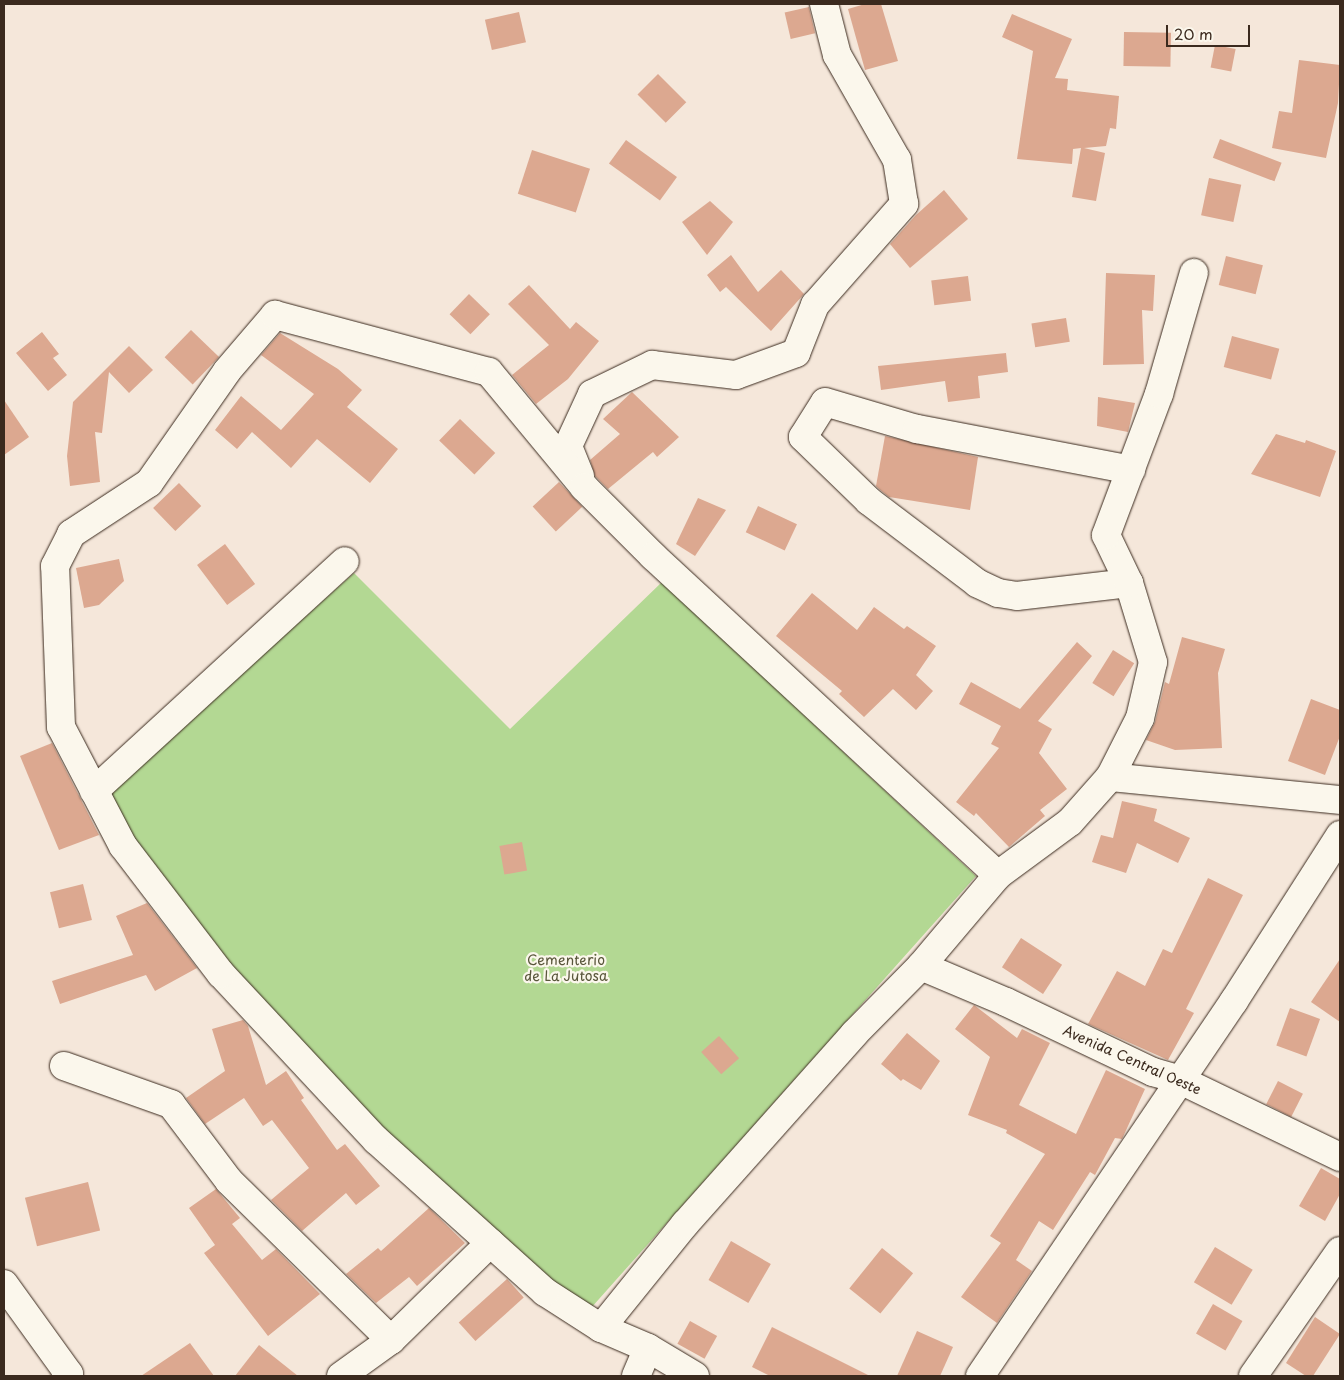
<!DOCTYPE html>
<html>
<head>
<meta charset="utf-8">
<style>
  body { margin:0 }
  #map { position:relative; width:1344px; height:1380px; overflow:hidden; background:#f5e7da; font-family:"Playpen Sans",sans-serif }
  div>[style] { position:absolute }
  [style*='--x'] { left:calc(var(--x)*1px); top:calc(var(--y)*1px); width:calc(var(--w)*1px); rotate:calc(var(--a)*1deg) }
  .green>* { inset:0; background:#b3d893 }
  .building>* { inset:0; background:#dca890; transform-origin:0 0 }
  .roads { filter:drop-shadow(0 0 1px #3b2a1e) drop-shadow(0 0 1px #3b2a1e) }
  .minor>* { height:28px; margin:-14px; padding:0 14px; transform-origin:14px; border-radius:14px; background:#fbf7ec }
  span { translate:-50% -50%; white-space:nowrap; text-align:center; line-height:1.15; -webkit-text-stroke:4.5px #fbf7ec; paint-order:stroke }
  .park-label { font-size:14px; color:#59563b }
  .street-label { font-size:14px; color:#3b2a1e }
  .frame { position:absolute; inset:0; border:5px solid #3b2a1e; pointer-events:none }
  .scale { position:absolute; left:1166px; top:25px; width:84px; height:22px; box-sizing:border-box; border:2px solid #3b2a1e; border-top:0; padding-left:6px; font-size:15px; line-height:18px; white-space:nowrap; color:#3b2a1e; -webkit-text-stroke:4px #fbf7ec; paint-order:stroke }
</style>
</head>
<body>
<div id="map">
  <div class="green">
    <i style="clip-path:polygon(354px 573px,510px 729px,662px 582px,976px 876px,591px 1308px,550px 1282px,379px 1129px,226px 965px,132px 839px,108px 792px)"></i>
  </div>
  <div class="building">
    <i style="clip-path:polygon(865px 4px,881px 4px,898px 61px,865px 70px,848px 9px)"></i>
    <i style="left:809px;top:7px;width:27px;height:25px;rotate:77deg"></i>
    <i style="left:519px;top:12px;width:31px;height:35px;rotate:77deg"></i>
    <i style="clip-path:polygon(1012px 14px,1072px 39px,1055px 78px,1068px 79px,1067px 90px,1119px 96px,1116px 129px,1110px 128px,1106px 146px,1084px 148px,1105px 153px,1096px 201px,1072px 197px,1081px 148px,1073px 149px,1072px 164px,1017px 159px,1033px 51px,1002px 37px)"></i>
    <i style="left:1124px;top:32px;width:47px;height:34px;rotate:1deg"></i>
    <i style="left:1215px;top:45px;width:21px;height:23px;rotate:11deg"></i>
    <i style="clip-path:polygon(1299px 60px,1340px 65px,1338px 103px,1326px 158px,1272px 148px,1279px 111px,1292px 113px)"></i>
    <i style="left:658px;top:74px;width:40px;height:29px;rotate:45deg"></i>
    <i style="left:1220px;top:139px;width:66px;height:20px;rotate:21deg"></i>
    <i style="left:626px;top:140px;width:63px;height:29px;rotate:36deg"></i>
    <i style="left:532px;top:150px;width:61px;height:46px;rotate:18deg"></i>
    <i style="left:1209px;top:178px;width:33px;height:38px;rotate:12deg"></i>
    <i style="clip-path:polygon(944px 190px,968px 219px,910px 268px,890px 244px,916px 215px)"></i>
    <i style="clip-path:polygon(710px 201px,733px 222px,707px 255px,682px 222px)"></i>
    <i style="clip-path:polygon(731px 255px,758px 292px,781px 270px,804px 294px,771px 331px,726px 287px,720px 292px,707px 275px)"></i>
    <i style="left:1226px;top:256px;width:38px;height:30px;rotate:14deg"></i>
    <i style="clip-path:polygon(1106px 273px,1155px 275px,1153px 311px,1142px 310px,1144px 364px,1103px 365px)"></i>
    <i style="left:968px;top:276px;width:25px;height:37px;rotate:83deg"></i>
    <i style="clip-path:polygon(529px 285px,570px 329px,576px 322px,599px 341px,568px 379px,536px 404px,512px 375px,549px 345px,508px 304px)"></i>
    <i style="left:469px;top:294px;width:29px;height:28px;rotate:44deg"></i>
    <i style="left:1066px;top:318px;width:24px;height:35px;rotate:81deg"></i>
    <i style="left:191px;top:330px;width:39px;height:38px;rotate:44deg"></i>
    <i style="clip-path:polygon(42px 332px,59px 354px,53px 358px,67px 375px,48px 391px,16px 353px)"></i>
    <i style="clip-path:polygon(280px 333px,338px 369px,362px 390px,347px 407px,398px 449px,370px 483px,317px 439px,291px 468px,252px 432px,237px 449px,215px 430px,241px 396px,281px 430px,314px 394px,261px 355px)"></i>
    <i style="left:1232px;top:336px;width:49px;height:32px;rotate:15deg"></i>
    <i style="clip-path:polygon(129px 346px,153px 370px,129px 393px,109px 372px,102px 433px,95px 432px,100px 482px,70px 486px,67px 456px,73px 402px)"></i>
    <i style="clip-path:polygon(1006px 353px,1008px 372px,978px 376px,980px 398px,948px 402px,945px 381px,881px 390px,878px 366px)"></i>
    <i style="clip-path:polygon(632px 392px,679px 437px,657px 457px,653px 452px,608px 489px,595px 476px,590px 460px,620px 434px,603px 419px)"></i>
    <i style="clip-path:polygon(1098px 397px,1135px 403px,1128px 432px,1097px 426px)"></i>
    <i style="clip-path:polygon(4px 400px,29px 437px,4px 455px)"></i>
    <i style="left:460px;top:419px;width:49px;height:30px;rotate:44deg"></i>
    <i style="clip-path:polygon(1276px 434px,1305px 443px,1306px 440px,1336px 451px,1320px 497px,1251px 474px)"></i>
    <i style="clip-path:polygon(885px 436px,978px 457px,970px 510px,889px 497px,879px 489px,876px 486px)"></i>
    <i style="left:559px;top:482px;width:34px;height:36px;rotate:47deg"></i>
    <i style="left:179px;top:483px;width:32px;height:36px;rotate:46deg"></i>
    <i style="clip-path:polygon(698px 498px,726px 510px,695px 556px,676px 544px)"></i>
    <i style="left:758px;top:506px;width:43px;height:29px;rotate:25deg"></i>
    <i style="left:225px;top:544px;width:50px;height:35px;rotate:53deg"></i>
    <i style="clip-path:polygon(119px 559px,124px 581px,99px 605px,84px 608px,76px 568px)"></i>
    <i style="clip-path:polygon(812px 593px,857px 630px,874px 607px,904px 629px,907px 626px,936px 646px,916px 675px,933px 691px,916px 710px,893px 689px,864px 717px,839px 694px,842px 691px,776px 636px)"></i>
    <i style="clip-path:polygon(1182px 637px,1225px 649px,1218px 673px,1222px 748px,1175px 750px,1146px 740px,1155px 722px,1165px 682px,1169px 684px)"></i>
    <i style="clip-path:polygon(1077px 642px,1092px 656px,1038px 721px,1052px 729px,1039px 753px,1067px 789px,1040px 810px,1045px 816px,1009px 847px,976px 813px,974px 816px,956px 802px,999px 748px,991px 744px,1001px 726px,959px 704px,971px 682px,1020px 709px)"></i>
    <i style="left:1113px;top:650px;width:25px;height:39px;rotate:32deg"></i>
    <i style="clip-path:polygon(1311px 699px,1340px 710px,1340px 736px,1325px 775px,1288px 761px)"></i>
    <i style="clip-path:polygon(52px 743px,99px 835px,59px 850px,20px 756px)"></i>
    <i style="clip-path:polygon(1122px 801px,1157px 809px,1154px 821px,1190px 838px,1178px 863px,1137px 843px,1126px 873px,1092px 862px,1101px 835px,1113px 838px)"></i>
    <i style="left:522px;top:842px;width:29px;height:23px;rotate:80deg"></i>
    <i style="clip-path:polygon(1208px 878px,1243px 895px,1186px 1009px,1194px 1013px,1168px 1060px,1088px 1024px,1117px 971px,1145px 986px,1163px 949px,1172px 953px)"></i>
    <i style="left:83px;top:884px;width:37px;height:34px;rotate:76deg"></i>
    <i style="clip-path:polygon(147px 903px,197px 968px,155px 991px,146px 975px,60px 1004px,52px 981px,133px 955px,116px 916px)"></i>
    <i style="left:1021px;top:938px;width:49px;height:35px;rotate:33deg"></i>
    <i style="clip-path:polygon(1340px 959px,1340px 1022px,1311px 1002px)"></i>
    <i style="clip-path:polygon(974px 1005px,1017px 1038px,1022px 1029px,1050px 1043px,1019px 1105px,1076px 1134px,1106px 1070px,1145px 1089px,1122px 1139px,1115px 1138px,1095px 1175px,1090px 1172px,1053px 1230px,1039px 1221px,1016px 1260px,1032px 1271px,997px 1323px,961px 1297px,1001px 1243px,990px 1236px,1045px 1154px,1006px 1133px,1007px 1130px,968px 1115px,990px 1057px,955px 1029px)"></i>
    <i style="left:1290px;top:1008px;width:32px;height:40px;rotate:20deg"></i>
    <i style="clip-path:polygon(243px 1020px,248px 1026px,266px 1085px,286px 1071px,304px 1098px,301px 1100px,337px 1150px,345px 1144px,380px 1186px,356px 1205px,346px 1193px,302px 1231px,271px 1200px,309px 1168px,272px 1120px,263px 1126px,244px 1098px,205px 1124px,186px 1098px,225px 1071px,212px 1029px)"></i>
    <i style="clip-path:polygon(907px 1033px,940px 1061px,921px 1090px,903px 1079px,901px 1081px,881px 1064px)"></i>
    <i style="left:719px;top:1036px;width:30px;height:24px;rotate:48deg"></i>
    <i style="left:1278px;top:1081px;width:28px;height:26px;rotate:27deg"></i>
    <i style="clip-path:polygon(1321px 1168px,1340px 1179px,1340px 1194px,1325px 1221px,1299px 1206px)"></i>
    <i style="left:88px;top:1182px;width:50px;height:65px;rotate:76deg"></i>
    <i style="clip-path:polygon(216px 1189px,240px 1218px,232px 1224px,262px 1260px,276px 1249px,320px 1294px,268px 1336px,204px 1253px,215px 1245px,189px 1208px)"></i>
    <i style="clip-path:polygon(429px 1208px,465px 1243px,417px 1286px,409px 1277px,376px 1303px,346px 1274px,378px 1248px,381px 1251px)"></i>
    <i style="left:731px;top:1241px;width:46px;height:45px;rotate:30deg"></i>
    <i style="left:1215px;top:1247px;width:44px;height:41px;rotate:31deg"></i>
    <i style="left:882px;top:1248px;width:40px;height:52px;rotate:39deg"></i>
    <i style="left:507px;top:1279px;width:25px;height:65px;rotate:48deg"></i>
    <i style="left:1213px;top:1304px;width:34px;height:34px;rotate:30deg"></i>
    <i style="clip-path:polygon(1315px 1317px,1340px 1334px,1313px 1376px,1306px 1376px,1286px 1363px)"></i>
    <i style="left:690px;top:1321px;width:31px;height:26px;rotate:29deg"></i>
    <i style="clip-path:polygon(772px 1327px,870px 1376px,770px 1376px,752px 1367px)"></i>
    <i style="clip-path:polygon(917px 1331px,953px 1347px,940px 1376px,897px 1376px)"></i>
    <i style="clip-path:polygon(190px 1343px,214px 1376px,141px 1376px)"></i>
    <i style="clip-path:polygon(259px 1345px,298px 1376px,235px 1376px)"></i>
  </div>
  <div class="roads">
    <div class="minor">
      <i style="--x:580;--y:476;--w:32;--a:-112"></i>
      <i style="--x:568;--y:446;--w:57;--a:-65.2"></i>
      <i style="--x:592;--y:394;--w:67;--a:-25.8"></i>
      <i style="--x:652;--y:365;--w:85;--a:6.8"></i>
      <i style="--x:736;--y:375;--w:64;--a:-20.1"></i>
      <i style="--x:796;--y:353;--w:52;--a:-68.4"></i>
      <i style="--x:815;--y:305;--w:135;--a:-48.6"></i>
      <i style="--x:904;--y:204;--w:45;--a:-99"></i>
      <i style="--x:897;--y:160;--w:121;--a:-119.7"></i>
      <i style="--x:837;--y:55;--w:53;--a:-104.3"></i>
      <i style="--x:1129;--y:583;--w:113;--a:173.4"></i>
      <i style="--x:1017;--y:596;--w:19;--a:-171"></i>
      <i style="--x:998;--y:593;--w:23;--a:-155"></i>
      <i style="--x:977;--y:583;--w:136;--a:-142.8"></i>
      <i style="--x:869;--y:501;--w:92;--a:-135.9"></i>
      <i style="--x:803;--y:437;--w:41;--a:-57.8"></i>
      <i style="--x:825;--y:402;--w:96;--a:16.4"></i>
      <i style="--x:917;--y:429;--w:218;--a:10.8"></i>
      <i style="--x:1110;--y:777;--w:231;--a:5.7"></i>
      <i style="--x:94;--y:791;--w:340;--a:-42.5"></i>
      <i style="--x:921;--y:966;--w:92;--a:23"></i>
      <i style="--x:1006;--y:1002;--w:163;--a:25.5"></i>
      <i style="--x:1153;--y:1072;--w:26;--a:16"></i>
      <i style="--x:1178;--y:1079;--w:180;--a:25.7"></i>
      <i style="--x:64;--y:1066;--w:114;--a:19.6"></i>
      <i style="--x:171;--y:1104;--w:96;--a:53"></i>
      <i style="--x:229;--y:1181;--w:227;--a:44.5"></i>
      <i style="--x:4;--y:1284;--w:111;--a:54.2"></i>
      <i style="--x:69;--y:1374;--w:4;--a:146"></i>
      <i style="--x:601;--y:1328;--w:134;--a:-51.1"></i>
      <i style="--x:685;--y:1224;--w:254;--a:-48.3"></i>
      <i style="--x:854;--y:1034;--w:95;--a:-45.4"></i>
      <i style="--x:921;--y:966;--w:119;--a:-49.8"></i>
      <i style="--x:998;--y:875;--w:89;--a:-36.4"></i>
      <i style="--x:1070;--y:822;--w:60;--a:-48.4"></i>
      <i style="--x:1110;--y:777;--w:66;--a:-63"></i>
      <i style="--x:1140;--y:718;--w:57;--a:-76.9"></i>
      <i style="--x:1153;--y:662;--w:83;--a:-106.9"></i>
      <i style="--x:1129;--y:583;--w:53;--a:-115.6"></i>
      <i style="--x:1106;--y:535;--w:151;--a:-69.4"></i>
      <i style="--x:1159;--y:394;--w:126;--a:-73.9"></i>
      <i style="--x:341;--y:1376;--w:62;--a:-35.8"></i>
      <i style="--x:391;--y:1340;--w:139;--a:-44.4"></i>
      <i style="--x:636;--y:1376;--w:30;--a:-67"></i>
      <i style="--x:695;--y:1376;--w:55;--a:-149.2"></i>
      <i style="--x:648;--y:1348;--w:51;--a:-156.9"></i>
      <i style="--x:601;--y:1328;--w:67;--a:-147.3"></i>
      <i style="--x:545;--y:1292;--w:227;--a:-138"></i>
      <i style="--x:376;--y:1140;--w:227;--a:-133"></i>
      <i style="--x:221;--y:974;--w:161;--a:-127.4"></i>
      <i style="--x:123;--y:846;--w:134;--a:-117.5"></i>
      <i style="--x:61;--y:727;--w:161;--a:-92.1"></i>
      <i style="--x:55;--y:566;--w:36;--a:-63"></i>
      <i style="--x:71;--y:534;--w:93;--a:-33.2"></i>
      <i style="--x:149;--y:483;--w:136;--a:-55.1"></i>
      <i style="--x:227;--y:371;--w:74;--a:-49.4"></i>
      <i style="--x:275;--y:315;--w:221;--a:14.9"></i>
      <i style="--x:489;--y:372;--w:149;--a:50.4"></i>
      <i style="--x:584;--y:487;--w:98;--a:45"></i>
      <i style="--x:653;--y:556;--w:470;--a:42.8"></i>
      <i style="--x:980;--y:1376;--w:453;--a:-55.9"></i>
      <i style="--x:1234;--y:1001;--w:197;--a:-57.4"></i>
      <i style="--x:1253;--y:1376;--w:152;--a:-55.2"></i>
    </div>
  </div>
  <div class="park-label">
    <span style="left:566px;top:968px">Cementerio<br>de La Jutosa</span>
  </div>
  <div class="street-label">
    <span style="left:1132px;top:1060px;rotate:24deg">Avenida Central Oeste</span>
  </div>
  <div class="frame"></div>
  <div class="scale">20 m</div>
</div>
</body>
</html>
